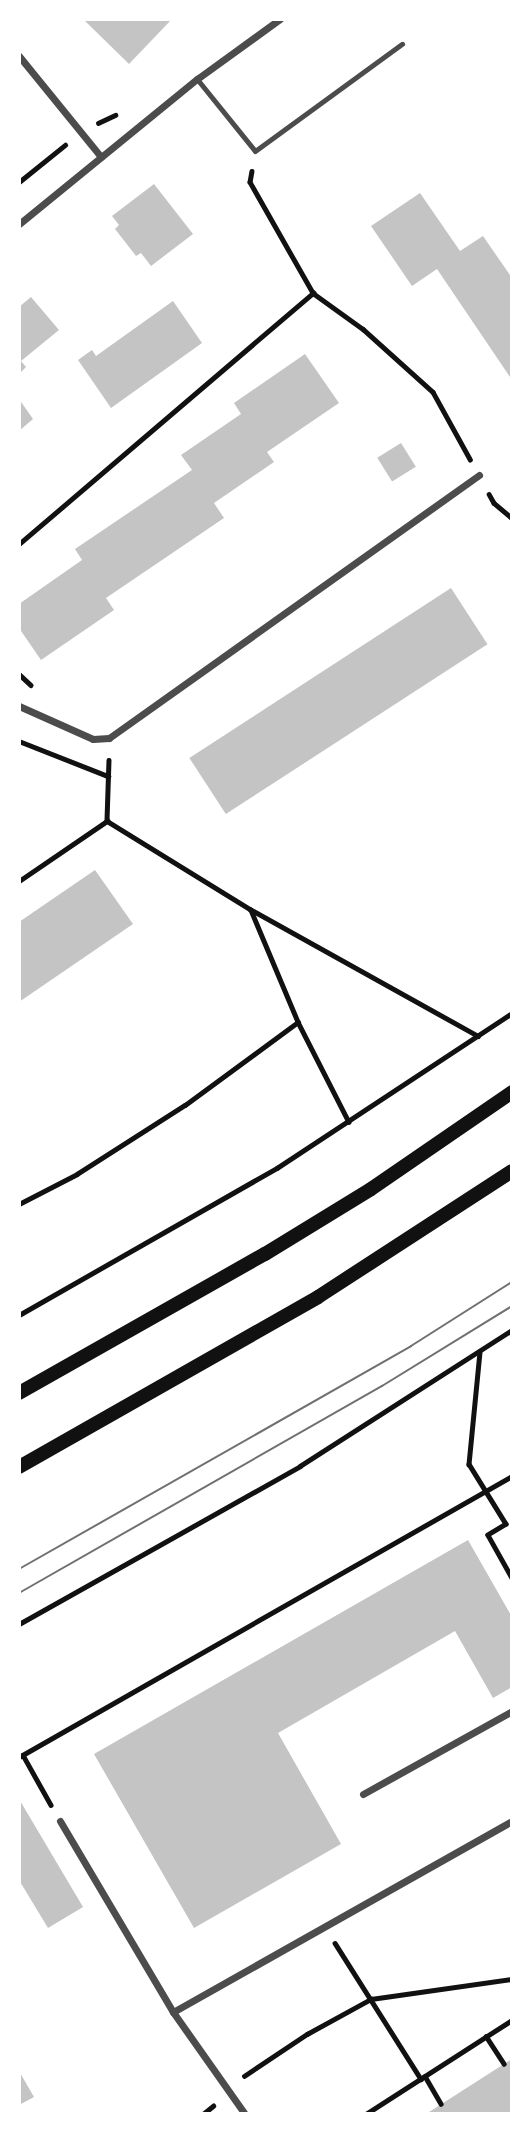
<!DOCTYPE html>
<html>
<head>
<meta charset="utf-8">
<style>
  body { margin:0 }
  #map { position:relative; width:531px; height:2133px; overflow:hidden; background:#fff; font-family:"Space Grotesk",sans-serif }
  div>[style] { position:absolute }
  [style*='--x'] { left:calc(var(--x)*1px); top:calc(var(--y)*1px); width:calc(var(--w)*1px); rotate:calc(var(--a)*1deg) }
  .building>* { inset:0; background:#c4c4c4; transform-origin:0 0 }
  .path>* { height:4.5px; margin:-2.25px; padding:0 2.25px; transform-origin:2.25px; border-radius:2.25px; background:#111 }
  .service>* { height:5px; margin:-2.5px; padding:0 2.5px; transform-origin:2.5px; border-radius:2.5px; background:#4c4c4c }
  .minor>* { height:7px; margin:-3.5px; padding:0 3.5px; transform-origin:3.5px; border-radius:3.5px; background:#4c4c4c }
  .secondary>* { height:14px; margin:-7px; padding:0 7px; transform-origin:7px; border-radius:7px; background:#111 }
  .tram>* { height:2px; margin:-1px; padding:0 1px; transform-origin:1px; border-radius:1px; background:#707070 }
  span { translate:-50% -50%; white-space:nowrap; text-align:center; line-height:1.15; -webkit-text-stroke:7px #fff; paint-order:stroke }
  .frame { position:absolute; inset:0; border:21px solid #fff; pointer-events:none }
</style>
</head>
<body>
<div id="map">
  <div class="building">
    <i style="clip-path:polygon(83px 19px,172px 19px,129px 64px)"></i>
    <i style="clip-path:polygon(154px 184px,193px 234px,151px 266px,141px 253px,136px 256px,115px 229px,119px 225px,112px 216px)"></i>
    <i style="clip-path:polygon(420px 193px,460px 251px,483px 236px,512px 278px,512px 380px,437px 269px,412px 286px,371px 226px)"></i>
    <i style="clip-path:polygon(31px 297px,59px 330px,21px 361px,26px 367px,19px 374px,19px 307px)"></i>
    <i style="clip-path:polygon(173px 301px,202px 343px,111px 408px,78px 360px,92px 350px,96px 356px)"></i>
    <i style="clip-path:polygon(305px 354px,339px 403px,267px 452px,274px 462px,214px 503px,224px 518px,106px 598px,114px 610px,41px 660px,19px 628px,19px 604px,82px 560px,75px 549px,192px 470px,181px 455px,241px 414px,234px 403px)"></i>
    <i style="clip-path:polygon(19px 399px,33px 419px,19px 431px)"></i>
    <i style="left:401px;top:443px;width:28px;height:28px;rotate:58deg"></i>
    <i style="left:451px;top:588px;width:67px;height:312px;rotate:57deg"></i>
    <i style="clip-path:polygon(95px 870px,133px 924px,19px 1002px,19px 922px)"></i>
    <i style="clip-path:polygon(468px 1540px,512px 1617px,512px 1687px,493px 1698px,455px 1631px,278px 1733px,341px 1844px,194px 1928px,94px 1754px)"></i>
    <i style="clip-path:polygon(19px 1799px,83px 1907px,48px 1928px,19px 1880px)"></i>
    <i style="clip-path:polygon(512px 2059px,512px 2114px,426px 2114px,504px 2064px)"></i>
    <i style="clip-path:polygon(19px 2071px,34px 2097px,19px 2105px)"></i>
  </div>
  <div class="path">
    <i style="--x:98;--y:123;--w:19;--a:-25"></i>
    <i style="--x:252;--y:171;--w:11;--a:100"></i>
    <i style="--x:250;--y:182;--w:128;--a:60.4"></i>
    <i style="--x:19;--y:182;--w:59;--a:-38.8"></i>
    <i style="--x:489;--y:494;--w:10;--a:61"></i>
    <i style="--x:494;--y:503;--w:23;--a:40"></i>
    <i style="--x:19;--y:544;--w:387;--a:-40.5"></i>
    <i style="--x:313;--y:293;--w:62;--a:35.8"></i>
    <i style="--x:363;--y:329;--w:94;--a:42"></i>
    <i style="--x:433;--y:392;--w:77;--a:61.1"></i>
    <i style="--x:19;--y:674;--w:16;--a:43"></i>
    <i style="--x:19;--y:741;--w:96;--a:21.5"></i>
    <i style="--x:109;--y:760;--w:61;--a:91.9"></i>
    <i style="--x:107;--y:821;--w:168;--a:31.6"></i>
    <i style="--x:250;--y:909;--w:261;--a:29.1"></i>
    <i style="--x:19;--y:881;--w:107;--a:-34.3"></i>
    <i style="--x:251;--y:910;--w:121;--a:67.2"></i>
    <i style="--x:298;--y:1022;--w:112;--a:63"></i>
    <i style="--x:19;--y:1204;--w:65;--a:-27.3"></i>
    <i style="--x:77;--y:1174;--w:128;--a:-32.6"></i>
    <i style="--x:185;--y:1105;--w:140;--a:-36.3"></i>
    <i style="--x:19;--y:1315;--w:297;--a:-29.7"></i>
    <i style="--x:277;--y:1168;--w:282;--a:-33.4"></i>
    <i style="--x:480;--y:1352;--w:113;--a:95.6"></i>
    <i style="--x:469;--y:1464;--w:70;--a:58.3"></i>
    <i style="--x:506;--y:1524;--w:21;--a:149"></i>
    <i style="--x:488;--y:1535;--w:49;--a:60.8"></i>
    <i style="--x:19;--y:1624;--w:322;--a:-29.3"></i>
    <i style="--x:300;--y:1466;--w:252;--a:-32.7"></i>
    <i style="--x:23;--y:1755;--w:57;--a:60.8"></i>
    <i style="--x:19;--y:1757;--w:567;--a:-29.68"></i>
    <i style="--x:335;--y:1943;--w:161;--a:57.7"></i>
    <i style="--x:486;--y:2036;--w:33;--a:57"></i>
    <i style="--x:244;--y:2076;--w:76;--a:-33.7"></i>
    <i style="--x:307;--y:2034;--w:73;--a:-28.7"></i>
    <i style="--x:371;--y:1999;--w:142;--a:-8.1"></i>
    <i style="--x:425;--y:2076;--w:32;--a:60"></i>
    <i style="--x:203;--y:2114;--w:13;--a:-39"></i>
    <i style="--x:366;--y:2114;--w:174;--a:-32.8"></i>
  </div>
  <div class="service">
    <i style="--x:197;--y:79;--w:92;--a:51.1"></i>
    <i style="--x:255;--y:151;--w:182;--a:-36.1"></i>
  </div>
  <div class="minor">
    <i style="--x:19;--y:56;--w:130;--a:50.9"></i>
    <i style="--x:19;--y:224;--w:230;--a:-39.2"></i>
    <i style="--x:197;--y:79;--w:102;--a:-35.9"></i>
    <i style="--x:19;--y:706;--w:81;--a:24"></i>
    <i style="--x:93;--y:739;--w:16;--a:-4"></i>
    <i style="--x:109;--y:738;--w:454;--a:-35.4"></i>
    <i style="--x:363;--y:1794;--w:171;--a:-29.1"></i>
    <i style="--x:60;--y:1821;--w:222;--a:59.4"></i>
    <i style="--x:173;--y:2012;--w:125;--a:54.8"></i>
    <i style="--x:173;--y:2012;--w:389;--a:-29.4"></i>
  </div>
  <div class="secondary">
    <i style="--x:19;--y:1393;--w:283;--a:-29.5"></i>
    <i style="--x:265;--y:1254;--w:124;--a:-31.5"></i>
    <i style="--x:371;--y:1189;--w:171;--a:-34.5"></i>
    <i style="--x:19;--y:1467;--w:344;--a:-29.6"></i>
    <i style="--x:318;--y:1297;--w:231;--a:-33"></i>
  </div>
  <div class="tram">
    <i style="--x:19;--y:1569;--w:451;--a:-29.6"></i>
    <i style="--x:411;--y:1346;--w:120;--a:-32.4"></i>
    <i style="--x:19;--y:1593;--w:418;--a:-29.7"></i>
    <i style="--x:382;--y:1386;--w:153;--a:-31.6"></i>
  </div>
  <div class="frame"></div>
</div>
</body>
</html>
